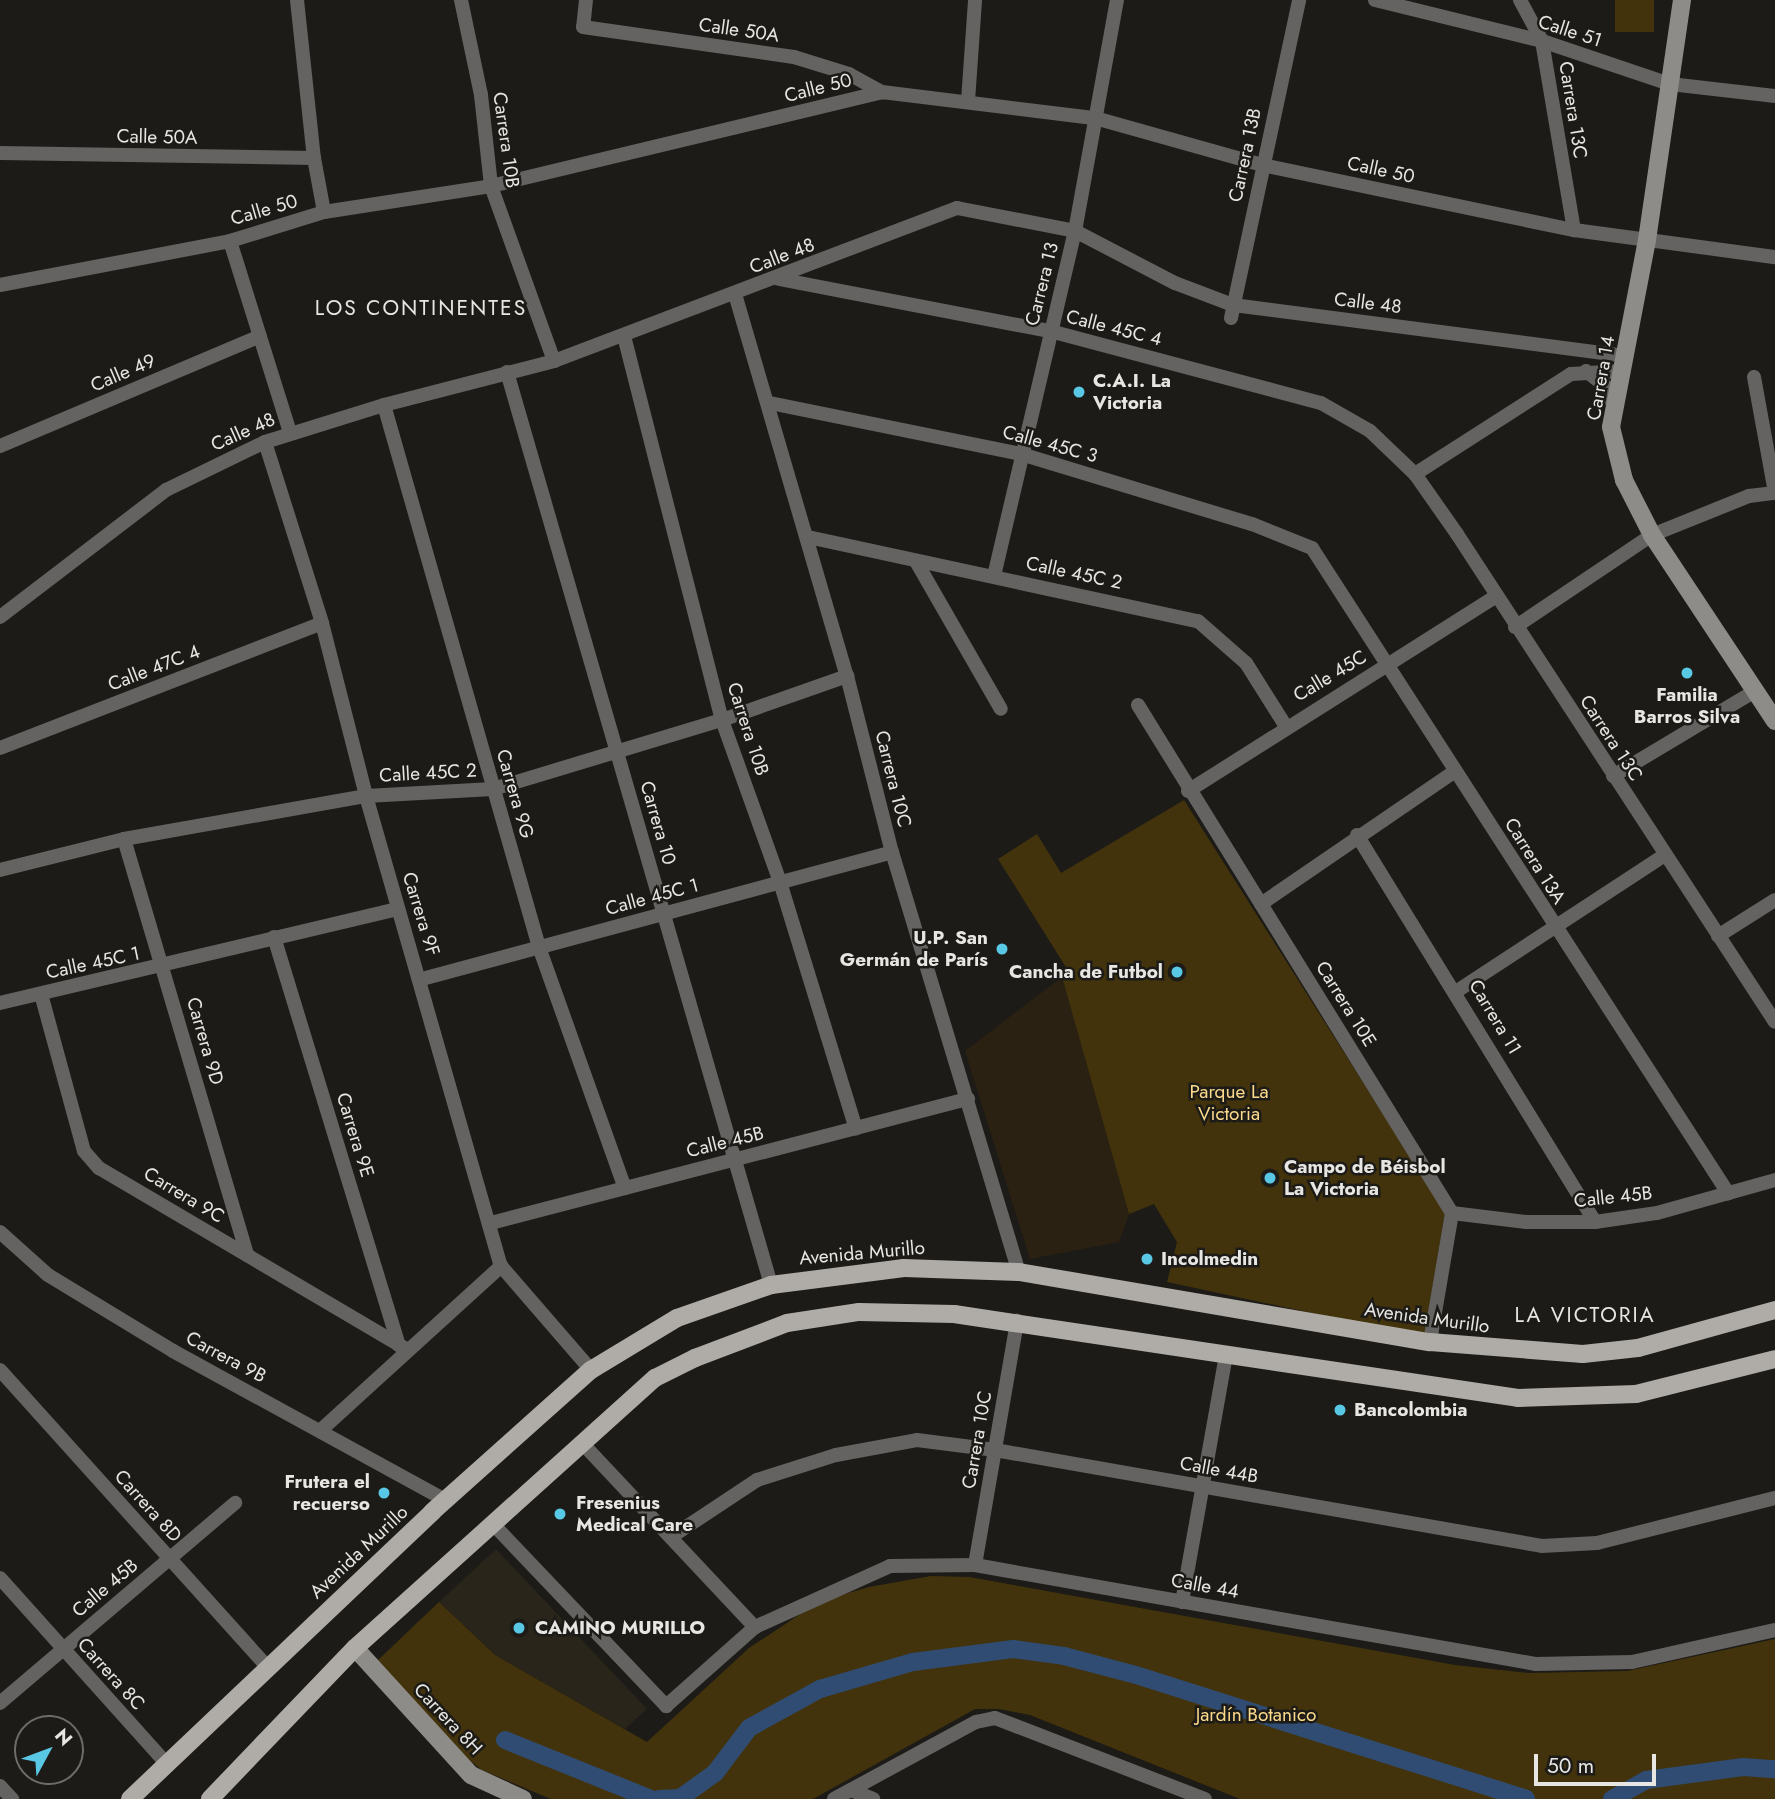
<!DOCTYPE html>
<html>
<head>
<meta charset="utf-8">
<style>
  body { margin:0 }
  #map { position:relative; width:1775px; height:1799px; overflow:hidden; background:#1d1b17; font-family:Jost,sans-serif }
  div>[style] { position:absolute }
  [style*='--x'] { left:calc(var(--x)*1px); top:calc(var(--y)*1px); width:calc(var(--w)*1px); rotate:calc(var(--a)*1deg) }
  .built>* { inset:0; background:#29251a }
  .education>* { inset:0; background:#2b2112 }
  .green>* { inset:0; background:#42330c; transform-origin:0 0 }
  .canal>* { height:18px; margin:-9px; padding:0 9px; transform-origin:9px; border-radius:9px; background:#304c73 }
  .street>* { height:14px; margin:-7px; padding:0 7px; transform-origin:7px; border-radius:7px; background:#646361 }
  .secondary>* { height:18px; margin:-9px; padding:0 9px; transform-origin:9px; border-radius:9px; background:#8e8c88 }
  .primary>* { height:18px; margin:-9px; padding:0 9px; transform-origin:9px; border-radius:9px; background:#afaca7 }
  .dots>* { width:19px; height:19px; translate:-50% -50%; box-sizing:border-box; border:4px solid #1d1b17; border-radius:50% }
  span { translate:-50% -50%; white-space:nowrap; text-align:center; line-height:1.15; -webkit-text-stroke:5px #1d1b17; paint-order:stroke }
  .street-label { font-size:19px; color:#e8e6e3 }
  .poi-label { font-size:19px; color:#e8e6e3; font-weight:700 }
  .left { translate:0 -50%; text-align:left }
  .right { translate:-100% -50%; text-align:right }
  .park-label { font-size:19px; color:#fbda8b }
  .neighbourhood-label { font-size:21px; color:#e8e6e3; letter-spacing:2px }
  .north { position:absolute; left:14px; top:1715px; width:70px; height:70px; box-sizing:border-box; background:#1d1b17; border:2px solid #6e6c69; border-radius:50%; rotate:49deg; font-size:19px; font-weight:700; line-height:28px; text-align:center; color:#e8e6e3 }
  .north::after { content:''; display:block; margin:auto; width:24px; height:32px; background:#59c8e5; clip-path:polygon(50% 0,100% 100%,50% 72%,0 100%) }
  .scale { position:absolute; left:1534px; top:1754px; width:122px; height:32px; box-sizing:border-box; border:4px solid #e8e6e3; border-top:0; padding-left:9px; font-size:21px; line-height:24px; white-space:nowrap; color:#e8e6e3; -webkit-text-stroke:5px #1d1b17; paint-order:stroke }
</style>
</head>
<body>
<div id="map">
  <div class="built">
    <i style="clip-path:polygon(496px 1549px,647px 1709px,625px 1729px,495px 1655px,439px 1602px)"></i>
  </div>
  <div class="education">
    <i style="clip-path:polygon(1062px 977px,1129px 1214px,1119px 1242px,1030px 1259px,965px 1051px)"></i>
  </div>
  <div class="green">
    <i style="left:1615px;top:0;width:39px;height:32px"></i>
    <i style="clip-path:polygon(1184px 800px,1445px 1212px,1424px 1337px,1167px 1282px,1177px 1242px,1154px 1204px,1129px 1214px,1062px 977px,1069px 972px,998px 859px,1037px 834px,1061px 873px)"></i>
    <i style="clip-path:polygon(931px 1576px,969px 1577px,1455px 1665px,1529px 1673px,1627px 1671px,1775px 1639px,1775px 1799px,1240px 1799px,1030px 1715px,999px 1709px,975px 1709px,813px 1799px,551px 1799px,482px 1770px,464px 1756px,376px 1662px,439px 1602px,495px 1655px,647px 1742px,749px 1648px,799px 1615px,831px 1598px,869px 1587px)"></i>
  </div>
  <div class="canal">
    <i style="--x:505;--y:1740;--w:157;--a:22"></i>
    <i style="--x:659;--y:1799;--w:21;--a:-3"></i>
    <i style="--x:680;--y:1798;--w:43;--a:-35.5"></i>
    <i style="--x:715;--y:1773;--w:56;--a:-52.9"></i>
    <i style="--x:749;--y:1728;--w:81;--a:-28.8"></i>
    <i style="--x:820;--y:1689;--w:97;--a:-16.2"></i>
    <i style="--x:913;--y:1662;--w:101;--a:-7.4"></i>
    <i style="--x:1013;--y:1649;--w:51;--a:7.8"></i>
    <i style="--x:1064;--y:1656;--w:74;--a:14.8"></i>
    <i style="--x:1136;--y:1675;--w:409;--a:17.6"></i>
    <i style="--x:1612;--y:1799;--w:39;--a:-29"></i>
    <i style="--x:1646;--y:1780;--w:98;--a:-7.6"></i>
    <i style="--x:1743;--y:1767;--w:32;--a:4"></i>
  </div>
  <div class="street">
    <i style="--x:297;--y:0;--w:159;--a:83.9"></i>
    <i style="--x:314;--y:158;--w:55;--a:79.5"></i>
    <i style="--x:461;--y:0;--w:97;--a:78.1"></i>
    <i style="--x:481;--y:95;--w:92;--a:83.7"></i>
    <i style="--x:491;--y:186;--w:186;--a:70.2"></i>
    <i style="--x:586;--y:0;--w:27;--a:96"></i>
    <i style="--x:583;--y:27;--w:213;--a:8.1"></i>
    <i style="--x:794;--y:57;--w:58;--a:17.2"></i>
    <i style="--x:849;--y:74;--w:38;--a:29"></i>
    <i style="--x:1375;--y:0;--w:172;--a:13.8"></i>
    <i style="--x:1542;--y:41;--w:135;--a:18.6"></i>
    <i style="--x:1670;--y:84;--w:106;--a:6.5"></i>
    <i style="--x:1520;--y:0;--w:47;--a:61.8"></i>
    <i style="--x:1542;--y:41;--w:192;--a:80.4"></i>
    <i style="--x:968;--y:101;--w:101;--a:-86"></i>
    <i style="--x:0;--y:153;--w:314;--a:0.9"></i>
    <i style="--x:230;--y:241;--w:200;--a:72.6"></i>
    <i style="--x:779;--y:279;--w:276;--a:10.9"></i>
    <i style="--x:1050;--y:331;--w:280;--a:14.9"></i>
    <i style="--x:1321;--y:403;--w:56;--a:29.7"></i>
    <i style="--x:1370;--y:431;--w:62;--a:43.7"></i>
    <i style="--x:1415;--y:474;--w:73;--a:55"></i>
    <i style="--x:1457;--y:534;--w:582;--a:56.91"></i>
    <i style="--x:0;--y:285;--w:234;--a:-10.8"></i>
    <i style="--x:230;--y:241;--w:98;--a:-17.1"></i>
    <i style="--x:324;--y:212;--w:169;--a:-8.8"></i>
    <i style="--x:491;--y:186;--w:402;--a:-13.5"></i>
    <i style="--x:882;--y:92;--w:215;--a:7"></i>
    <i style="--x:1095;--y:118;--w:173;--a:15.7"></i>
    <i style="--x:1262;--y:165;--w:319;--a:11.8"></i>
    <i style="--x:1574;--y:230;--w:203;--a:7.7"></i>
    <i style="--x:735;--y:294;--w:398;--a:73.7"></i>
    <i style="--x:847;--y:676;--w:182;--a:75.7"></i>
    <i style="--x:892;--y:852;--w:439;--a:73.2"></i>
    <i style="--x:1231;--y:318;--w:325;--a:-77.9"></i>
    <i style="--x:624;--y:336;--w:396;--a:75.7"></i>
    <i style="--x:722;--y:720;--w:172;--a:70.3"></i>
    <i style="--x:780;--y:882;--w:258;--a:72.9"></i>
    <i style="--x:1586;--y:371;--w:24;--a:38"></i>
    <i style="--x:1605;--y:386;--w:24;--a:66"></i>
    <i style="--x:507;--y:372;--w:950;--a:73.87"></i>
    <i style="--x:1754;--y:377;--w:118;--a:79.7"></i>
    <i style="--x:770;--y:403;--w:256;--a:11.5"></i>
    <i style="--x:1021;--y:454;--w:241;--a:16.9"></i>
    <i style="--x:1252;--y:524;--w:65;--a:21.8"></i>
    <i style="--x:1312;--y:548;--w:768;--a:57.18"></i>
    <i style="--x:384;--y:405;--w:564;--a:74.04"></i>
    <i style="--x:539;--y:947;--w:256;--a:70.4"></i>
    <i style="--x:265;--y:442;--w:190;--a:72.5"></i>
    <i style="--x:322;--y:623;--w:179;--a:75.7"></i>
    <i style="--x:366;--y:796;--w:489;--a:74"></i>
    <i style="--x:501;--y:1266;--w:138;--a:49.1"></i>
    <i style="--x:0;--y:446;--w:282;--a:-22.9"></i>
    <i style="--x:1415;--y:474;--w:185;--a:-32.7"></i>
    <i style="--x:1571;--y:374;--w:51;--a:-3.4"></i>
    <i style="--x:808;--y:537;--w:399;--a:12.2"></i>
    <i style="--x:1198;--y:621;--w:64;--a:41.2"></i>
    <i style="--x:1246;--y:663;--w:73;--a:57.8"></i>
    <i style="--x:917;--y:563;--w:168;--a:60.1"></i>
    <i style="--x:994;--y:576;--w:354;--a:-76.8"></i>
    <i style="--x:1075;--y:231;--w:235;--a:-79.7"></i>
    <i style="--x:0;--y:617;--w:209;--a:-37.4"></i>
    <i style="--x:166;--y:490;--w:110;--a:-25.9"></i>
    <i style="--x:265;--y:442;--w:125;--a:-17.3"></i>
    <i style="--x:384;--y:405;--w:176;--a:-14.5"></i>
    <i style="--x:554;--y:361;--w:431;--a:-20.8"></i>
    <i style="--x:957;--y:208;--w:120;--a:11"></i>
    <i style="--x:1075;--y:231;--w:113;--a:27.5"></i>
    <i style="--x:1175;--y:283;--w:62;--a:20.8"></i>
    <i style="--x:1233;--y:305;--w:395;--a:7.4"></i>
    <i style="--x:1515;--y:627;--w:165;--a:-33.9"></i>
    <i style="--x:1652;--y:535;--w:105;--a:-21.9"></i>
    <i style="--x:1749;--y:496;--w:26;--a:-7"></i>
    <i style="--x:1138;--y:705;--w:597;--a:58.28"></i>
    <i style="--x:1452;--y:1213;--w:131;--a:99.7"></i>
    <i style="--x:0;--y:748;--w:345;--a:-21.2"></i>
    <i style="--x:1613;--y:776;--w:165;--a:-30.9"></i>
    <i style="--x:1188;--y:791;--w:363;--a:-32.3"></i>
    <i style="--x:1357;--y:835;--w:454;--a:58.4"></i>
    <i style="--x:124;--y:839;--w:434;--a:73.5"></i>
    <i style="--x:0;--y:870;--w:128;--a:-14"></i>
    <i style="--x:124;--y:839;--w:246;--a:-10.1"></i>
    <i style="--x:366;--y:796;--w:127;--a:-3.2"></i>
    <i style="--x:493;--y:789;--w:239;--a:-16.8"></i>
    <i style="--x:722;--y:720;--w:133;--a:-19.4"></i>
    <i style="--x:1261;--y:904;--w:235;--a:-34.4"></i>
    <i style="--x:1718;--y:936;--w:67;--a:-32.3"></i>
    <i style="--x:274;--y:937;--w:427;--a:73"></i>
    <i style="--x:422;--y:979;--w:487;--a:-15.1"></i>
    <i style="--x:1457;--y:991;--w:249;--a:-33.2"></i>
    <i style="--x:41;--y:994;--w:163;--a:74.7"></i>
    <i style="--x:84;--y:1151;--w:23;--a:49"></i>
    <i style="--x:99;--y:1168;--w:359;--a:30.5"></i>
    <i style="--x:0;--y:1003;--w:409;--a:-13.3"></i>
    <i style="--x:1452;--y:1213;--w:75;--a:6.9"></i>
    <i style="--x:1526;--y:1222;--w:69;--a:0"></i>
    <i style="--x:1595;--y:1222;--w:63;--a:-8.3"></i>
    <i style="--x:1657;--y:1213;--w:123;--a:-15.6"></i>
    <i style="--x:491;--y:1223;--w:493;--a:-14.6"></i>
    <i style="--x:0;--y:1232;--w:64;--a:41.9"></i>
    <i style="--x:48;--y:1275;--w:146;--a:31.3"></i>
    <i style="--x:173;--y:1351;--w:310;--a:28.7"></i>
    <i style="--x:0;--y:1370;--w:399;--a:48"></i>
    <i style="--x:321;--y:1430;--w:244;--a:-42.3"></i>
    <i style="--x:582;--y:1443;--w:253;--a:46.8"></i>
    <i style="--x:492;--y:1523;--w:253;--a:46.4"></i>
    <i style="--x:666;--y:1706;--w:119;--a:-41.6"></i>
    <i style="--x:755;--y:1627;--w:148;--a:-24.3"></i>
    <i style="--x:890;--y:1566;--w:85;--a:-0.7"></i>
    <i style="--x:975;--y:1565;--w:570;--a:10.01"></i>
    <i style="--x:1536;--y:1664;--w:96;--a:-1.2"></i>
    <i style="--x:1632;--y:1662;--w:147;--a:-12.6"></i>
    <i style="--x:671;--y:1537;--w:103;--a:-33.5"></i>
    <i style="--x:757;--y:1480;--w:83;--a:-17.6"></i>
    <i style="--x:836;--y:1455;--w:82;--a:-10.5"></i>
    <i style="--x:917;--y:1440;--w:79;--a:7.3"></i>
    <i style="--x:995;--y:1450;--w:555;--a:9.95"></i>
    <i style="--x:1542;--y:1546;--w:55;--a:-3.1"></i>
    <i style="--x:1597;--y:1543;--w:184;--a:-14.2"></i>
    <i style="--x:975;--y:1565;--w:248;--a:-80.2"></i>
    <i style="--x:0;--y:1578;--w:249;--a:48.1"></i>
    <i style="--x:1182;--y:1602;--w:250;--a:-79.9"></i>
    <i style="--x:0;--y:1703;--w:309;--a:-40.4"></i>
    <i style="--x:0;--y:1786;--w:18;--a:47"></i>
    <i style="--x:851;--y:1790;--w:24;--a:22"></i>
    <i style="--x:834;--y:1799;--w:162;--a:-28.5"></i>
    <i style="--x:976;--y:1722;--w:19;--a:-12"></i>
    <i style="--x:995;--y:1718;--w:225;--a:21.1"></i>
  </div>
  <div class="secondary">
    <i style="--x:1682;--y:0;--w:243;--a:98.3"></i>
    <i style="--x:1647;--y:240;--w:190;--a:100.9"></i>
    <i style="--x:1611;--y:427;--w:55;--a:76.2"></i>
    <i style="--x:1624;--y:480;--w:62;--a:63"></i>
    <i style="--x:1652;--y:535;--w:223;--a:56.5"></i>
    <i style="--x:355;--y:1648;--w:172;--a:47.6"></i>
    <i style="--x:471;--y:1775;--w:57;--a:24.8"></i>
  </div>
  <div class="primary">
    <i style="--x:130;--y:1799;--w:417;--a:-43.5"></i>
    <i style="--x:432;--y:1512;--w:213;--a:-41.8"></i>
    <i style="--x:591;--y:1370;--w:100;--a:-31.2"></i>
    <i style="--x:677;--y:1318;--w:100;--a:-19.3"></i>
    <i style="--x:771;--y:1285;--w:134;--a:-7.3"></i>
    <i style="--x:904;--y:1268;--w:115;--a:2"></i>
    <i style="--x:1019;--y:1272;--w:417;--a:9.7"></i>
    <i style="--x:1430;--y:1342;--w:153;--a:4.5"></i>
    <i style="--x:1583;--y:1354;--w:55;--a:-6.2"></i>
    <i style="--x:1638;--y:1348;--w:142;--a:-15.5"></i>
    <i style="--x:210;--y:1799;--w:209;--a:-46.2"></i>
    <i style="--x:355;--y:1648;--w:404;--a:-42"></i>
    <i style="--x:655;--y:1378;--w:45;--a:-26.6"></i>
    <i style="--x:695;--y:1358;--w:98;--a:-20.8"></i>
    <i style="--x:787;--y:1323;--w:73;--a:-8.7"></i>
    <i style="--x:859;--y:1312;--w:95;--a:1.2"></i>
    <i style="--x:954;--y:1314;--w:570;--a:8.47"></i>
    <i style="--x:1518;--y:1398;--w:118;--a:-1.9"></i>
    <i style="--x:1636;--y:1394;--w:143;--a:-14.1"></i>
  </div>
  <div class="dots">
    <i style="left:1079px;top:392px;background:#59c8e5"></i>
    <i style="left:1687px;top:673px;background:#59c8e5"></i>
    <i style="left:1002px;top:949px;background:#59c8e5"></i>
    <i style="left:1177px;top:972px;background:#59c8e5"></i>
    <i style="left:1270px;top:1178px;background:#59c8e5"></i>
    <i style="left:1147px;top:1259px;background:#59c8e5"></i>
    <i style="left:1340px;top:1410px;background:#59c8e5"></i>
    <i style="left:384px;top:1493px;background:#59c8e5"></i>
    <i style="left:560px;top:1514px;background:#59c8e5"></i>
    <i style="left:519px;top:1628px;background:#59c8e5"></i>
  </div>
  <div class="street-label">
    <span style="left:739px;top:30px;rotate:8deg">Calle 50A</span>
    <span style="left:1570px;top:31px;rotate:18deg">Calle 51</span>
    <span style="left:818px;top:88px;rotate:-14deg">Calle 50</span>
    <span style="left:1573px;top:110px;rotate:81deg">Carrera 13C</span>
    <span style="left:157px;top:137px;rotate:1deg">Calle 50A</span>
    <span style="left:506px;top:140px;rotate:82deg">Carrera 10B</span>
    <span style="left:1245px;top:155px;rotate:-78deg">Carrera 13B</span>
    <span style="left:1381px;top:170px;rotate:12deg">Calle 50</span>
    <span style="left:264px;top:210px;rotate:-16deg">Calle 50</span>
    <span style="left:782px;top:256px;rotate:-21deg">Calle 48</span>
    <span style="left:1042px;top:284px;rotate:-76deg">Carrera 13</span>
    <span style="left:1368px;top:303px;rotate:7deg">Calle 48</span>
    <span style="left:1114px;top:328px;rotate:14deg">Calle 45C 4</span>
    <span style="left:123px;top:373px;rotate:-23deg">Calle 49</span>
    <span style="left:1601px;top:378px;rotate:-80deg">Carrera 14</span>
    <span style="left:243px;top:432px;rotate:-24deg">Calle 48</span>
    <span style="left:1050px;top:444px;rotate:15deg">Calle 45C 3</span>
    <span style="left:1074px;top:573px;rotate:12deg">Calle 45C 2</span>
    <span style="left:154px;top:668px;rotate:-21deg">Calle 47C 4</span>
    <span style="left:1330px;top:676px;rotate:-31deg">Calle 45C</span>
    <span style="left:748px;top:729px;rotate:72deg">Carrera 10B</span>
    <span style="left:1611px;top:738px;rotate:57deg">Carrera 13C</span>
    <span style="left:428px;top:773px;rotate:-3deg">Calle 45C 2</span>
    <span style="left:893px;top:779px;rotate:76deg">Carrera 10C</span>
    <span style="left:515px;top:794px;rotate:74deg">Carrera 9G</span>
    <span style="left:658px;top:823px;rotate:74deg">Carrera 10</span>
    <span style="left:1535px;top:861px;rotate:58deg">Carrera 13A</span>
    <span style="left:652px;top:897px;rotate:-15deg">Calle 45C 1</span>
    <span style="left:421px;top:914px;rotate:73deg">Carrera 9F</span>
    <span style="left:93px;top:963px;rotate:-12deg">Calle 45C 1</span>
    <span style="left:1346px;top:1004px;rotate:58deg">Carrera 10E</span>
    <span style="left:1495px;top:1017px;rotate:59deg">Carrera 11</span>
    <span style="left:205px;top:1041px;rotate:74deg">Carrera 9D</span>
    <span style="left:355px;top:1135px;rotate:73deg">Carrera 9E</span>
    <span style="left:725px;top:1142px;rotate:-14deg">Calle 45B</span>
    <span style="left:184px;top:1195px;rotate:31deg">Carrera 9C</span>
    <span style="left:1613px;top:1197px;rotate:-6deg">Calle 45B</span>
    <span style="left:862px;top:1253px;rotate:-5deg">Avenida Murillo</span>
    <span style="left:1427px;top:1318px;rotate:8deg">Avenida Murillo</span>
    <span style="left:226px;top:1357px;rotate:28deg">Carrera 9B</span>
    <span style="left:977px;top:1440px;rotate:-80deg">Carrera 10C</span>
    <span style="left:1219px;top:1470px;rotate:10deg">Calle 44B</span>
    <span style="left:148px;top:1506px;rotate:48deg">Carrera 8D</span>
    <span style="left:359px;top:1552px;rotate:-43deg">Avenida Murillo</span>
    <span style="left:1205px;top:1586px;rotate:10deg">Calle 44</span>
    <span style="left:105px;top:1588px;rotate:-40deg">Calle 45B</span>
    <span style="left:111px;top:1674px;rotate:48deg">Carrera 8C</span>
    <span style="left:448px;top:1719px;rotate:47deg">Carrera 8H</span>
  </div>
  <div class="poi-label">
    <span class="left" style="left:1093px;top:392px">C.A.I. La<br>Victoria</span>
    <span style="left:1687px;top:706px">Familia<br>Barros Silva</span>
    <span class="right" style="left:988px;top:949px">U.P. San<br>Germán de París</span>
    <span class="right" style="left:1163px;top:972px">Cancha de Futbol</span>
    <span class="left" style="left:1284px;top:1178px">Campo de Béisbol<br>La Victoria</span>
    <span class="left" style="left:1161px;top:1259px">Incolmedin</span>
    <span class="left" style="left:1354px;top:1410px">Bancolombia</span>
    <span class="right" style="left:370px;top:1493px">Frutera el<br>recuerso</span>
    <span class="left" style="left:576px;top:1514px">Fresenius<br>Medical Care</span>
    <span class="left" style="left:535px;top:1628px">CAMINO MURILLO</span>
  </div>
  <div class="park-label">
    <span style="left:1229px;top:1103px">Parque La<br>Victoria</span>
    <span style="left:1256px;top:1715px">Jardín Botanico</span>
  </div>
  <div class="neighbourhood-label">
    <span style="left:421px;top:308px">LOS CONTINENTES</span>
    <span style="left:1585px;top:1315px">LA VICTORIA</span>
  </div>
  <div class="north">N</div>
  <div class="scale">50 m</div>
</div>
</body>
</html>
